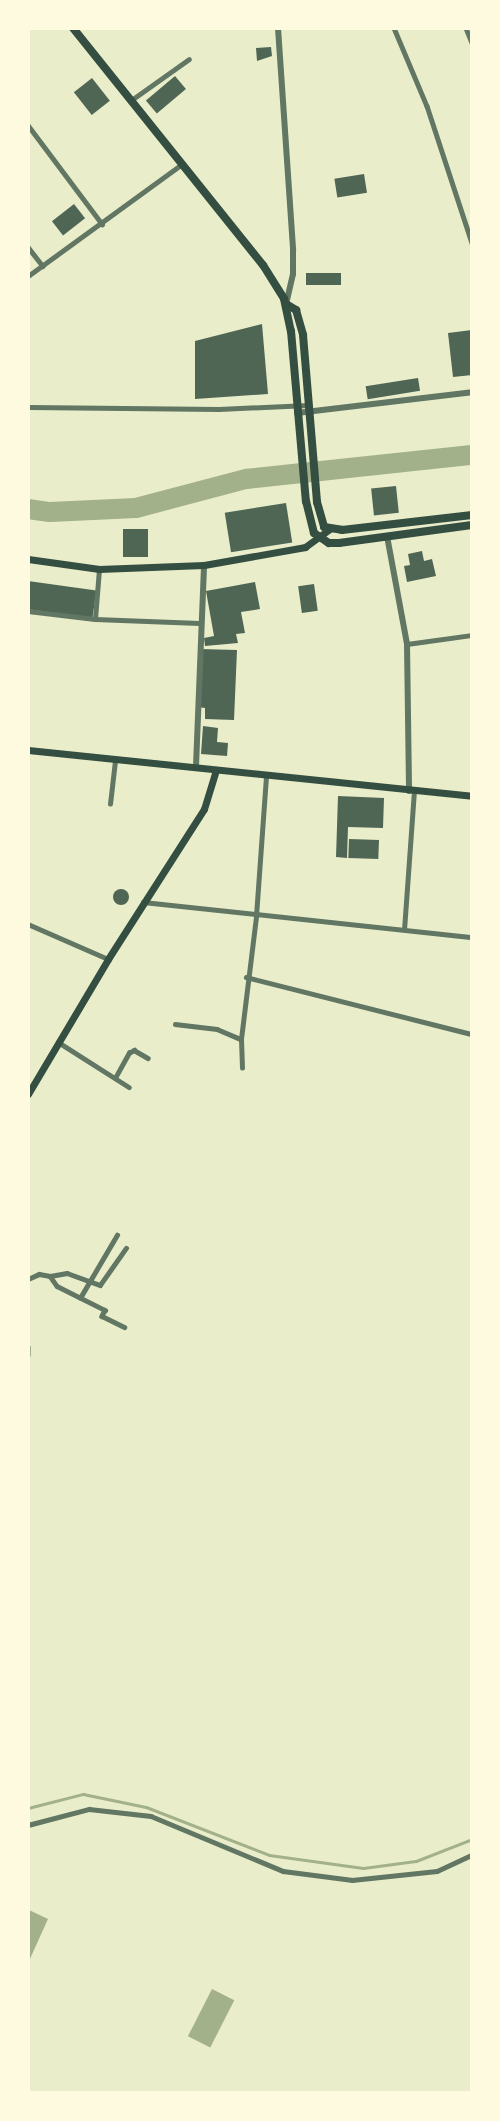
<!DOCTYPE html>
<html>
<head>
<meta charset="utf-8">
<style>
  body { margin:0 }
  #map { position:relative; width:500px; height:2121px; overflow:hidden; background:#e9edc9; font-family:"DM Sans",sans-serif }
  div>[style] { position:absolute }
  [style*='--x'] { left:calc(var(--x)*1px); top:calc(var(--y)*1px); width:calc(var(--w)*1px); rotate:calc(var(--a)*1deg) }
  .water>* { inset:0; background:#a3b18a; transform-origin:0 0 }
  .stream>* { height:3px; margin:-1.5px; padding:0 1.5px; transform-origin:1.5px; border-radius:1.5px; background:#a3b18a }
  .river>* { height:20px; margin:-10px; padding:0 10px; transform-origin:10px; border-radius:10px; background:#a3b18a }
  .building>* { inset:0; background:#4f6655; transform-origin:0 0 }
  .round { border-radius:50% }
  .minor>* { height:4.5px; margin:-2.25px; padding:0 2.25px; transform-origin:2.25px; border-radius:2.25px; background:#617663 }
  .tertiary>* { height:6px; margin:-3px; padding:0 3px; transform-origin:3px; border-radius:3px; background:#617663 }
  .secondary>* { height:7px; margin:-3.5px; padding:0 3.5px; transform-origin:3.5px; border-radius:3.5px; background:#344e41 }
  .trunk>* { height:8px; margin:-4px; padding:0 4px; transform-origin:4px; border-radius:4px; background:#344e41 }
  span { translate:-50% -50%; white-space:nowrap; text-align:center; line-height:1.15; -webkit-text-stroke:5px #fefae0; paint-order:stroke }
  .frame { position:absolute; inset:0; border:30px solid #fefae0; pointer-events:none }
</style>
</head>
<body>
<div id="map">
  <div class="water">
    <i style="clip-path:polygon(29px 1910px,48px 1919px,29px 1961px)"></i>
    <i style="left:212px;top:1989px;width:25px;height:53px;rotate:27deg"></i>
  </div>
  <div class="stream">
    <i style="--x:28;--y:1808;--w:57;--a:-14.3"></i>
    <i style="--x:83;--y:1794;--w:64;--a:11.7"></i>
    <i style="--x:146;--y:1807;--w:132;--a:21.3"></i>
    <i style="--x:269;--y:1855;--w:95;--a:7.9"></i>
    <i style="--x:363;--y:1868;--w:53;--a:-7.5"></i>
    <i style="--x:416;--y:1861;--w:60;--a:-21.4"></i>
  </div>
  <div class="river">
    <i style="--x:28;--y:509;--w:22;--a:8"></i>
    <i style="--x:50;--y:512;--w:86;--a:-2.7"></i>
    <i style="--x:136;--y:508;--w:114;--a:-14.8"></i>
    <i style="--x:246;--y:479;--w:227;--a:-6.1"></i>
  </div>
  <div class="building">
    <i style="clip-path:polygon(271px 47px,272px 56px,257px 61px,256px 48px)"></i>
    <i style="left:175px;top:76px;width:17px;height:38px;rotate:50deg"></i>
    <i style="left:92px;top:78px;width:29px;height:23px;rotate:52deg"></i>
    <i style="left:364px;top:174px;width:19px;height:30px;rotate:81deg"></i>
    <i style="left:74px;top:204px;width:18px;height:28px;rotate:52deg"></i>
    <i style="left:341px;top:273px;width:12px;height:35px;rotate:90deg"></i>
    <i style="clip-path:polygon(262px 324px,268px 394px,195px 399px,195px 341px)"></i>
    <i style="clip-path:polygon(472px 330px,472px 375px,453px 377px,448px 333px)"></i>
    <i style="left:418px;top:378px;width:13px;height:53px;rotate:81deg"></i>
    <i style="left:396px;top:486px;width:27px;height:25px;rotate:84deg"></i>
    <i style="left:286px;top:503px;width:40px;height:62px;rotate:81deg"></i>
    <i style="left:123px;top:529px;width:25px;height:28px"></i>
    <i style="clip-path:polygon(422px 551px,424px 561px,432px 559px,436px 576px,407px 582px,404px 566px,410px 565px,408px 554px)"></i>
    <i style="left:28px;top:581px;width:69px;height:28px;rotate:8deg"></i>
    <i style="clip-path:polygon(255px 582px,260px 609px,241px 612px,245px 633px,236px 634px,238px 643px,205px 646px,204px 638px,214px 636px,206px 591px)"></i>
    <i style="left:314px;top:584px;width:27px;height:16px;rotate:82deg"></i>
    <i style="clip-path:polygon(200px 649px,237px 650px,234px 720px,205px 719px,205px 708px,198px 707px)"></i>
    <i style="clip-path:polygon(203px 726px,218px 728px,217px 742px,228px 743px,227px 756px,201px 754px)"></i>
    <i style="clip-path:polygon(338px 796px,384px 798px,383px 828px,348px 827px,347px 858px,336px 857px)"></i>
    <i style="left:349px;top:839px;width:30px;height:19px;rotate:2deg"></i>
    <i class="round" style="left:113px;top:889px;width:16px;height:16px"></i>
  </div>
  <div class="minor">
    <i style="--x:394;--y:28;--w:85;--a:67.1"></i>
    <i style="--x:427;--y:106;--w:144;--a:71.8"></i>
    <i style="--x:466;--y:28;--w:16;--a:68"></i>
    <i style="--x:130;--y:101;--w:72;--a:-35.4"></i>
    <i style="--x:28;--y:125;--w:124;--a:53.2"></i>
    <i style="--x:28;--y:247;--w:24;--a:52"></i>
    <i style="--x:28;--y:276;--w:189;--a:-36"></i>
    <i style="--x:28;--y:407;--w:191;--a:0.6"></i>
    <i style="--x:219;--y:409;--w:89;--a:-2.6"></i>
    <i style="--x:28;--y:611;--w:67;--a:6.8"></i>
    <i style="--x:95;--y:619;--w:104;--a:2.2"></i>
    <i style="--x:95;--y:619;--w:50;--a:-85.4"></i>
    <i style="--x:407;--y:644;--w:66;--a:-7.9"></i>
    <i style="--x:110;--y:804;--w:43;--a:-83.4"></i>
    <i style="--x:143;--y:902;--w:331;--a:6.1"></i>
    <i style="--x:28;--y:924;--w:87;--a:23.6"></i>
    <i style="--x:404;--y:930;--w:138;--a:-85.9"></i>
    <i style="--x:246;--y:977;--w:233;--a:14.2"></i>
    <i style="--x:175;--y:1024;--w:42;--a:6.8"></i>
    <i style="--x:217;--y:1029;--w:26;--a:23"></i>
    <i style="--x:58;--y:1042;--w:84;--a:32.4"></i>
    <i style="--x:242;--y:1068;--w:29;--a:-92"></i>
    <i style="--x:241;--y:1039;--w:124;--a:-83"></i>
    <i style="--x:256;--y:916;--w:140;--a:-85.9"></i>
    <i style="--x:115;--y:1078;--w:29;--a:-61"></i>
    <i style="--x:129;--y:1053;--w:6;--a:-31"></i>
    <i style="--x:134;--y:1050;--w:16;--a:30"></i>
    <i style="--x:50;--y:1276;--w:17;--a:-10"></i>
    <i style="--x:67;--y:1273;--w:35;--a:20"></i>
    <i style="--x:100;--y:1285;--w:45;--a:-54.9"></i>
    <i style="--x:28;--y:1279;--w:12;--a:-24"></i>
    <i style="--x:39;--y:1274;--w:11;--a:10"></i>
    <i style="--x:50;--y:1276;--w:12;--a:55"></i>
    <i style="--x:57;--y:1286;--w:54;--a:26.6"></i>
    <i style="--x:105;--y:1310;--w:7;--a:117"></i>
    <i style="--x:102;--y:1316;--w:25;--a:26"></i>
    <i style="--x:80;--y:1298;--w:73;--a:-59.6"></i>
    <i style="--x:28;--y:1347;--w:8;--a:90"></i>
    <i style="--x:28;--y:1825;--w:63;--a:-14.7"></i>
    <i style="--x:89;--y:1809;--w:62;--a:6.4"></i>
    <i style="--x:151;--y:1816;--w:143;--a:22.6"></i>
    <i style="--x:283;--y:1871;--w:70;--a:7.4"></i>
    <i style="--x:352;--y:1880;--w:85;--a:-6"></i>
    <i style="--x:437;--y:1871;--w:38;--a:-25"></i>
  </div>
  <div class="tertiary">
    <i style="--x:278;--y:28;--w:223;--a:86.1"></i>
    <i style="--x:293;--y:250;--w:24;--a:90"></i>
    <i style="--x:293;--y:274;--w:31;--a:103"></i>
    <i style="--x:297;--y:413;--w:176;--a:-6.8"></i>
    <i style="--x:387;--y:536;--w:110;--a:79.5"></i>
    <i style="--x:407;--y:644;--w:147;--a:89.2"></i>
    <i style="--x:196;--y:766;--w:201;--a:-87.7"></i>
  </div>
  <div class="secondary">
    <i style="--x:28;--y:559;--w:72;--a:8"></i>
    <i style="--x:99;--y:569;--w:105;--a:-2.2"></i>
    <i style="--x:204;--y:565;--w:103;--a:-10.1"></i>
    <i style="--x:305;--y:547;--w:31;--a:-36"></i>
    <i style="--x:28;--y:750;--w:446;--a:5.9"></i>
    <i style="--x:28;--y:1094;--w:157;--a:-59.3"></i>
    <i style="--x:108;--y:959;--w:178;--a:-57.4"></i>
    <i style="--x:204;--y:809;--w:41;--a:-72.9"></i>
  </div>
  <div class="trunk">
    <i style="--x:73;--y:28;--w:304;--a:51.3"></i>
    <i style="--x:263;--y:265;--w:40;--a:58"></i>
    <i style="--x:284;--y:299;--w:33;--a:78"></i>
    <i style="--x:291;--y:331;--w:171;--a:85"></i>
    <i style="--x:306;--y:501;--w:33;--a:76"></i>
    <i style="--x:314;--y:533;--w:18;--a:34"></i>
    <i style="--x:329;--y:543;--w:10;--a:0"></i>
    <i style="--x:339;--y:543;--w:134;--a:-7.7"></i>
    <i style="--x:286;--y:304;--w:12;--a:31"></i>
    <i style="--x:296;--y:310;--w:26;--a:74"></i>
    <i style="--x:303;--y:335;--w:168;--a:85.2"></i>
    <i style="--x:317;--y:502;--w:26;--a:74"></i>
    <i style="--x:324;--y:527;--w:18;--a:9"></i>
    <i style="--x:342;--y:530;--w:131;--a:-6.6"></i>
  </div>
  <div class="frame"></div>
</div>
</body>
</html>
